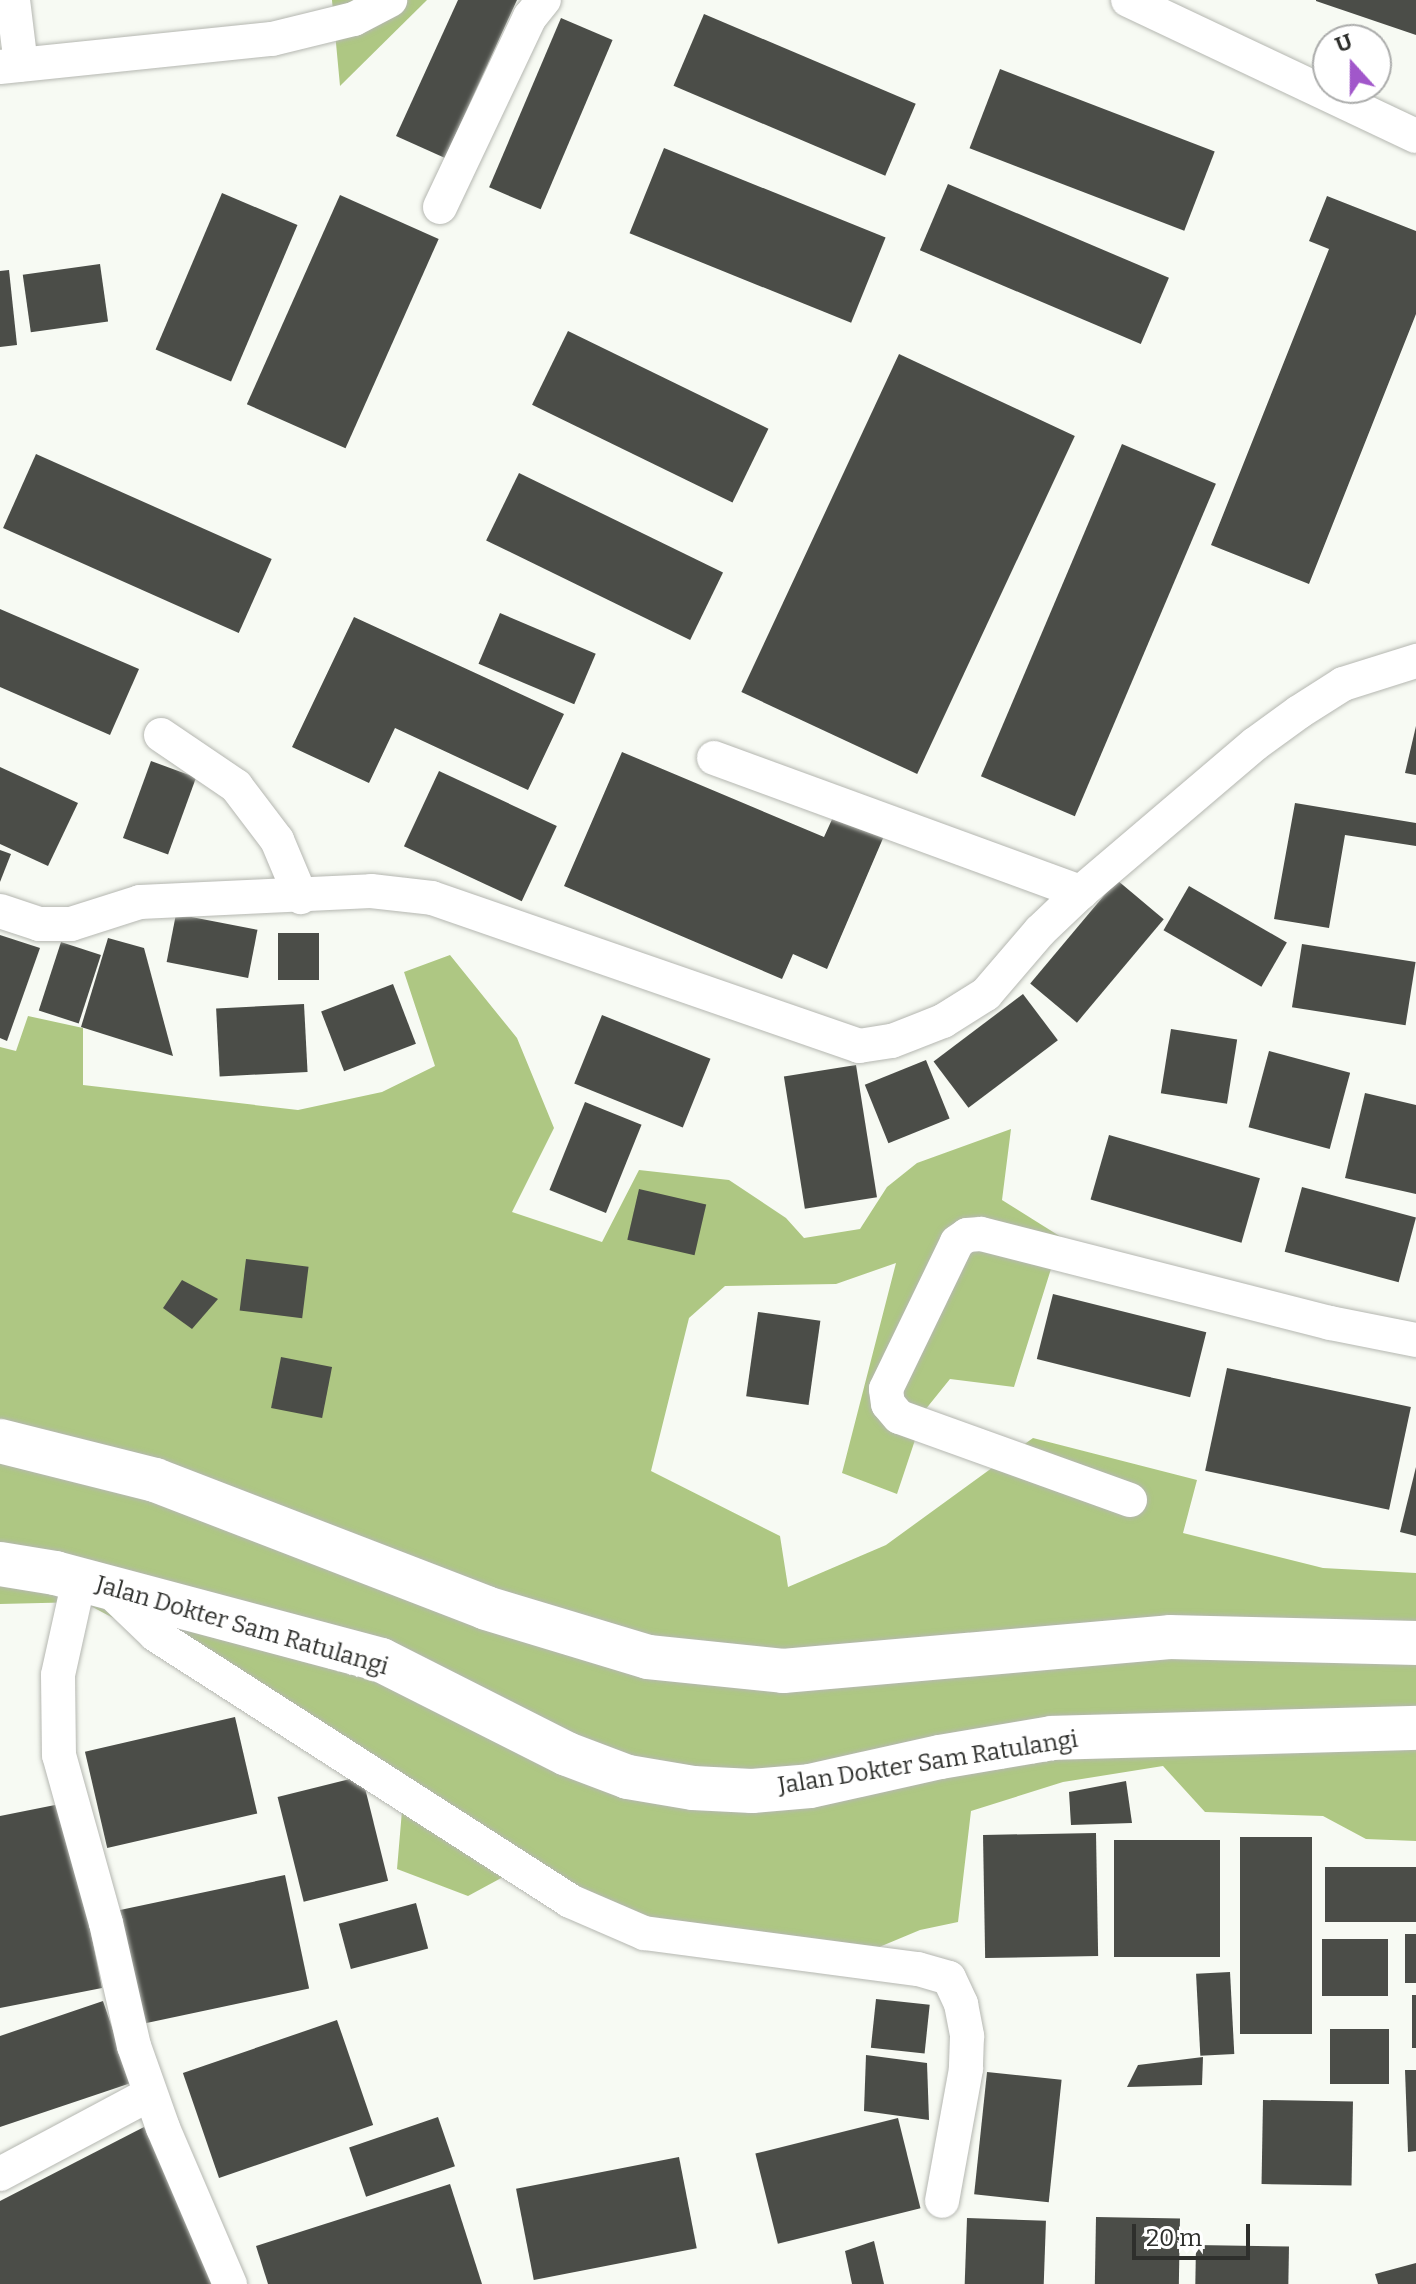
<!DOCTYPE html>
<html>
<head>
<meta charset="utf-8">
<style>
  body { margin:0 }
  #map { position:relative; width:1416px; height:2284px; overflow:hidden; background:#f7faf3; font-family:Bitter,serif }
  div>[style] { position:absolute }
  [style*='--x'] { left:calc(var(--x)*1px); top:calc(var(--y)*1px); width:calc(var(--w)*1px); rotate:calc(var(--a)*1deg) }
  .forest>* { inset:0; background:#aec783 }
  .building>* { inset:0; background:#4b4d48; transform-origin:0 0 }
  .roads { filter:drop-shadow(0 0 2px #b5b7b1) drop-shadow(0 0 2px #b5b7b1) }
  .minor>* { height:34px; margin:-17px; padding:0 17px; transform-origin:17px; border-radius:17px; background:#fff }
  .secondary>* { height:44px; margin:-22px; padding:0 22px; transform-origin:22px; border-radius:22px; background:#fff }
  span { translate:-50% -50%; white-space:nowrap; text-align:center; line-height:1.15; -webkit-text-stroke:8px #fff; paint-order:stroke }
  .street-label { font-size:24px; color:#2e2f2c }
  .north { position:absolute; left:1312px; top:24px; width:80px; height:80px; box-sizing:border-box; background:#fff; border:2px solid #abacab; border-radius:50%; rotate:339deg; font-size:22px; font-weight:700; line-height:32px; text-align:center; color:#2e2f2c }
  .north::after { content:''; display:block; margin:auto; width:28px; height:36px; background:#a157ca; clip-path:polygon(50% 0,100% 100%,50% 72%,0 100%) }
  .scale { position:absolute; left:1132px; top:2224px; width:118px; height:36px; box-sizing:border-box; border:4px solid #2e2f2c; border-top:0; padding-left:10px; font-size:24px; line-height:28px; white-space:nowrap; color:#2e2f2c; -webkit-text-stroke:6px #fff; paint-order:stroke }
</style>
</head>
<body>
<div id="map">
  <div class="forest">
    <i style="clip-path:polygon(332px 0,427px 0,340px 86px)"></i>
    <i style="clip-path:polygon(450px 955px,517px 1038px,554px 1128px,512px 1212px,602px 1242px,639px 1170px,729px 1180px,786px 1218px,804px 1238px,860px 1229px,887px 1187px,917px 1163px,1011px 1129px,1002px 1200px,1061px 1237px,1014px 1387px,950px 1379px,925px 1410px,897px 1494px,842px 1473px,896px 1263px,836px 1284px,725px 1286px,689px 1318px,651px 1471px,780px 1536px,788px 1587px,886px 1545px,1033px 1438px,1197px 1480px,1183px 1533px,1323px 1568px,1416px 1573px,1416px 1841px,1366px 1839px,1323px 1816px,1205px 1812px,1163px 1766px,1063px 1782px,971px 1811px,958px 1922px,920px 1930px,817px 1973px,696px 1949px,529px 1863px,468px 1896px,397px 1869px,403px 1799px,342px 1739px,83px 1602px,0 1604px,0 1047px,16px 1051px,28px 1016px,83px 1028px,83px 1085px,298px 1110px,382px 1092px,435px 1066px,404px 972px)"></i>
  </div>
  <div class="building">
    <i style="clip-path:polygon(458px 0,517px 0,445px 158px,396px 136px)"></i>
    <i style="clip-path:polygon(1316px 0,1416px 0,1416px 35px,1316px 1px)"></i>
    <i style="left:704px;top:14px;width:230px;height:78px;rotate:23deg"></i>
    <i style="left:561px;top:18px;width:56px;height:184px;rotate:23deg"></i>
    <i style="left:1000px;top:69px;width:230px;height:85px;rotate:21deg"></i>
    <i style="left:664px;top:148px;width:239px;height:92px;rotate:22deg"></i>
    <i style="left:948px;top:184px;width:240px;height:72px;rotate:23deg"></i>
    <i style="left:222px;top:193px;width:82px;height:170px;rotate:23deg"></i>
    <i style="left:340px;top:195px;width:108px;height:229px;rotate:24deg"></i>
    <i style="clip-path:polygon(1327px 196px,1416px 231px,1416px 314px,1309px 584px,1211px 545px,1329px 249px,1309px 241px)"></i>
    <i style="left:100px;top:264px;width:58px;height:78px;rotate:82deg"></i>
    <i style="clip-path:polygon(9px 270px,17px 345px,0 347px,0 271px)"></i>
    <i style="left:568px;top:331px;width:223px;height:82px;rotate:26deg"></i>
    <i style="left:899px;top:354px;width:194px;height:373px;rotate:25deg"></i>
    <i style="left:1122px;top:444px;width:102px;height:361px;rotate:23deg"></i>
    <i style="left:36px;top:454px;width:258px;height:81px;rotate:24deg"></i>
    <i style="left:519px;top:473px;width:227px;height:75px;rotate:26deg"></i>
    <i style="clip-path:polygon(0 609px,139px 669px,110px 735px,0 687px)"></i>
    <i style="left:500px;top:613px;width:104px;height:55px;rotate:23deg"></i>
    <i style="clip-path:polygon(354px 617px,564px 714px,528px 790px,395px 728px,369px 783px,292px 747px)"></i>
    <i style="clip-path:polygon(1416px 726px,1416px 775px,1405px 773px)"></i>
    <i style="clip-path:polygon(622px 752px,824px 837px,834px 815px,884px 836px,827px 969px,793px 954px,782px 979px,564px 886px)"></i>
    <i style="left:151px;top:761px;width:48px;height:82px;rotate:20deg"></i>
    <i style="clip-path:polygon(0 767px,78px 803px,48px 866px,0 844px)"></i>
    <i style="left:439px;top:771px;width:130px;height:83px;rotate:25deg"></i>
    <i style="clip-path:polygon(1295px 803px,1416px 823px,1416px 846px,1345px 835px,1329px 928px,1274px 919px)"></i>
    <i style="clip-path:polygon(0 850px,11px 854px,0 882px)"></i>
    <i style="left:1117px;top:880px;width:61px;height:135px;rotate:40deg"></i>
    <i style="left:1189px;top:886px;width:113px;height:51px;rotate:30deg"></i>
    <i style="left:176px;top:914px;width:83px;height:49px;rotate:11deg"></i>
    <i style="left:278px;top:933px;width:41px;height:47px"></i>
    <i style="clip-path:polygon(0 935px,40px 948px,7px 1041px,0 1038px)"></i>
    <i style="clip-path:polygon(108px 938px,144px 948px,173px 1056px,81px 1027px)"></i>
    <i style="left:61px;top:942px;width:42px;height:72px;rotate:18deg"></i>
    <i style="left:1302px;top:944px;width:115px;height:64px;rotate:9deg"></i>
    <i style="left:393px;top:984px;width:64px;height:77px;rotate:69deg"></i>
    <i style="left:1023px;top:994px;width:58px;height:112px;rotate:53deg"></i>
    <i style="left:304px;top:1004px;width:68px;height:88px;rotate:87deg"></i>
    <i style="left:602px;top:1015px;width:117px;height:74px;rotate:22deg"></i>
    <i style="left:1171px;top:1029px;width:67px;height:65px;rotate:9deg"></i>
    <i style="left:1269px;top:1051px;width:84px;height:79px;rotate:15deg"></i>
    <i style="left:926px;top:1060px;width:63px;height:66px;rotate:68deg"></i>
    <i style="left:856px;top:1065px;width:134px;height:73px;rotate:81deg"></i>
    <i style="clip-path:polygon(1365px 1093px,1416px 1105px,1416px 1194px,1345px 1178px)"></i>
    <i style="left:585px;top:1102px;width:61px;height:95px;rotate:22deg"></i>
    <i style="left:1109px;top:1135px;width:157px;height:67px;rotate:16deg"></i>
    <i style="left:1302px;top:1187px;width:118px;height:67px;rotate:15deg"></i>
    <i style="left:639px;top:1189px;width:69px;height:52px;rotate:13deg"></i>
    <i style="left:246px;top:1259px;width:63px;height:52px;rotate:7deg"></i>
    <i style="clip-path:polygon(182px 1280px,218px 1299px,192px 1329px,163px 1308px)"></i>
    <i style="left:1053px;top:1294px;width:158px;height:67px;rotate:14deg"></i>
    <i style="left:758px;top:1312px;width:63px;height:85px;rotate:8deg"></i>
    <i style="left:281px;top:1357px;width:52px;height:52px;rotate:11deg"></i>
    <i style="left:1227px;top:1368px;width:188px;height:105px;rotate:12deg"></i>
    <i style="clip-path:polygon(1416px 1467px,1416px 1536px,1400px 1532px)"></i>
    <i style="left:235px;top:1717px;width:99px;height:154px;rotate:77deg"></i>
    <i style="left:362px;top:1776px;width:108px;height:87px;rotate:76deg"></i>
    <i style="clip-path:polygon(1126px 1781px,1132px 1823px,1071px 1825px,1069px 1792px)"></i>
    <i style="clip-path:polygon(65px 1803px,102px 1988px,0 2008px,0 1816px)"></i>
    <i style="left:1096px;top:1833px;width:123px;height:113px;rotate:89deg"></i>
    <i style="left:1312px;top:1837px;width:197px;height:72px;rotate:90deg"></i>
    <i style="left:1220px;top:1840px;width:117px;height:106px;rotate:90deg"></i>
    <i style="left:1416px;top:1867px;width:55px;height:91px;rotate:90deg"></i>
    <i style="left:285px;top:1875px;width:116px;height:171px;rotate:78deg"></i>
    <i style="left:416px;top:1903px;width:47px;height:80px;rotate:75deg"></i>
    <i style="left:1405px;top:1934px;width:11px;height:49px"></i>
    <i style="left:1388px;top:1939px;width:57px;height:66px;rotate:90deg"></i>
    <i style="left:1230px;top:1972px;width:82px;height:34px;rotate:87deg"></i>
    <i style="left:1412px;top:1995px;width:4px;height:53px"></i>
    <i style="left:876px;top:1999px;width:54px;height:49px;rotate:6deg"></i>
    <i style="clip-path:polygon(103px 2001px,131px 2083px,0 2127px,0 2036px)"></i>
    <i style="left:337px;top:2020px;width:111px;height:163px;rotate:71deg"></i>
    <i style="left:1330px;top:2029px;width:59px;height:55px"></i>
    <i style="clip-path:polygon(866px 2055px,927px 2063px,929px 2120px,864px 2111px)"></i>
    <i style="clip-path:polygon(1203px 2057px,1202px 2085px,1127px 2087px,1138px 2065px)"></i>
    <i style="clip-path:polygon(1405px 2070px,1416px 2070px,1416px 2151px,1408px 2152px)"></i>
    <i style="left:987px;top:2072px;width:75px;height:123px;rotate:6deg"></i>
    <i style="left:1263px;top:2100px;width:90px;height:84px;rotate:1deg"></i>
    <i style="left:438px;top:2117px;width:52px;height:94px;rotate:71deg"></i>
    <i style="left:898px;top:2118px;width:93px;height:147px;rotate:76deg"></i>
    <i style="clip-path:polygon(144px 2127px,225px 2284px,0 2284px,0 2201px)"></i>
    <i style="left:679px;top:2157px;width:93px;height:166px;rotate:79deg"></i>
    <i style="clip-path:polygon(450px 2184px,482px 2284px,268px 2284px,256px 2246px)"></i>
    <i style="left:1096px;top:2217px;width:84px;height:67px;rotate:1deg"></i>
    <i style="left:967px;top:2218px;width:79px;height:66px;rotate:2deg"></i>
    <i style="clip-path:polygon(874px 2241px,884px 2284px,852px 2284px,845px 2251px)"></i>
    <i style="left:1196px;top:2245px;width:93px;height:39px;rotate:1deg"></i>
    <i style="clip-path:polygon(1416px 2263px,1416px 2284px,1378px 2284px,1375px 2274px)"></i>
  </div>
  <div class="roads">
    <div class="minor">
      <i style="--x:13;--y:0;--w:65;--a:83"></i>
      <i style="--x:1128;--y:0;--w:318;--a:25.3"></i>
      <i style="--x:0;--y:67;--w:273;--a:-5.9"></i>
      <i style="--x:272;--y:39;--w:84;--a:-13.7"></i>
      <i style="--x:354;--y:19;--w:41;--a:-27.8"></i>
      <i style="--x:440;--y:207;--w:210;--a:-64.7"></i>
      <i style="--x:530;--y:17;--w:22;--a:-51"></i>
      <i style="--x:161;--y:735;--w:91;--a:34.2"></i>
      <i style="--x:236;--y:786;--w:68;--a:52.8"></i>
      <i style="--x:277;--y:840;--w:62;--a:67.2"></i>
      <i style="--x:714;--y:758;--w:391;--a:20.1"></i>
      <i style="--x:0;--y:911;--w:41;--a:18.4"></i>
      <i style="--x:39;--y:924;--w:32;--a:0"></i>
      <i style="--x:71;--y:924;--w:72;--a:-17.7"></i>
      <i style="--x:140;--y:902;--w:231;--a:-2.7"></i>
      <i style="--x:371;--y:891;--w:61;--a:6.5"></i>
      <i style="--x:432;--y:898;--w:452;--a:19.1"></i>
      <i style="--x:859;--y:1046;--w:33;--a:-9"></i>
      <i style="--x:892;--y:1041;--w:55;--a:-21.4"></i>
      <i style="--x:943;--y:1021;--w:51;--a:-32.1"></i>
      <i style="--x:986;--y:994;--w:83;--a:-49.4"></i>
      <i style="--x:1040;--y:931;--w:57;--a:-43.6"></i>
      <i style="--x:1081;--y:892;--w:228;--a:-40.4"></i>
      <i style="--x:1255;--y:744;--w:54;--a:-36"></i>
      <i style="--x:1299;--y:712;--w:52;--a:-32.5"></i>
      <i style="--x:1343;--y:684;--w:77;--a:-17.5"></i>
      <i style="--x:1130;--y:1500;--w:245;--a:-160.2"></i>
      <i style="--x:899;--y:1417;--w:17;--a:-130"></i>
      <i style="--x:888;--y:1404;--w:15;--a:-98"></i>
      <i style="--x:886;--y:1389;--w:163;--a:-64.2"></i>
      <i style="--x:957;--y:1242;--w:12;--a:-35"></i>
      <i style="--x:967;--y:1235;--w:14;--a:-4"></i>
      <i style="--x:981;--y:1234;--w:360;--a:14.3"></i>
      <i style="--x:1330;--y:1323;--w:88;--a:11.2"></i>
      <i style="--x:79;--y:1580;--w:97;--a:102.5"></i>
      <i style="--x:58;--y:1675;--w:80;--a:89.3"></i>
      <i style="--x:59;--y:1755;--w:174;--a:74.4"></i>
      <i style="--x:106;--y:1923;--w:126;--a:77.2"></i>
      <i style="--x:134;--y:2046;--w:87;--a:70.5"></i>
      <i style="--x:163;--y:2128;--w:170;--a:66.8"></i>
      <i style="--x:106;--y:1587;--w:69;--a:43.8"></i>
      <i style="--x:156;--y:1635;--w:492;--a:32.7"></i>
      <i style="--x:570;--y:1901;--w:81;--a:23.4"></i>
      <i style="--x:644;--y:1933;--w:276;--a:7.5"></i>
      <i style="--x:918;--y:1969;--w:32;--a:16"></i>
      <i style="--x:949;--y:1978;--w:29;--a:65"></i>
      <i style="--x:961;--y:2004;--w:33;--a:79"></i>
      <i style="--x:967;--y:2036;--w:33;--a:92"></i>
      <i style="--x:966;--y:2069;--w:134;--a:100.3"></i>
      <i style="--x:0;--y:2174;--w:170;--a:-28.1"></i>
    </div>
    <div class="secondary">
      <i style="--x:0;--y:1441;--w:160;--a:14.1"></i>
      <i style="--x:155;--y:1480;--w:355;--a:21.1"></i>
      <i style="--x:486;--y:1608;--w:169;--a:16.8"></i>
      <i style="--x:648;--y:1657;--w:136;--a:5.9"></i>
      <i style="--x:783;--y:1671;--w:388;--a:-5"></i>
      <i style="--x:1170;--y:1637;--w:246;--a:1.4"></i>
      <i style="--x:0;--y:1564;--w:56;--a:9.3"></i>
      <i style="--x:55;--y:1573;--w:337;--a:14.9"></i>
      <i style="--x:381;--y:1660;--w:208;--a:26.8"></i>
      <i style="--x:567;--y:1754;--w:65;--a:20.7"></i>
      <i style="--x:628;--y:1777;--w:66;--a:9.6"></i>
      <i style="--x:693;--y:1788;--w:59;--a:2.9"></i>
      <i style="--x:752;--y:1791;--w:58;--a:-4.9"></i>
      <i style="--x:810;--y:1786;--w:133;--a:-12.6"></i>
      <i style="--x:940;--y:1757;--w:114;--a:-9.6"></i>
      <i style="--x:1052;--y:1738;--w:364;--a:-1.6"></i>
    </div>
  </div>
  <div class="street-label">
    <span style="left:242px;top:1626px;rotate:16deg">Jalan Dokter Sam Ratulangi</span>
    <span style="left:928px;top:1763px;rotate:-9deg">Jalan Dokter Sam Ratulangi</span>
  </div>
  <div class="north">U</div>
  <div class="scale">20 m</div>
</div>
</body>
</html>
